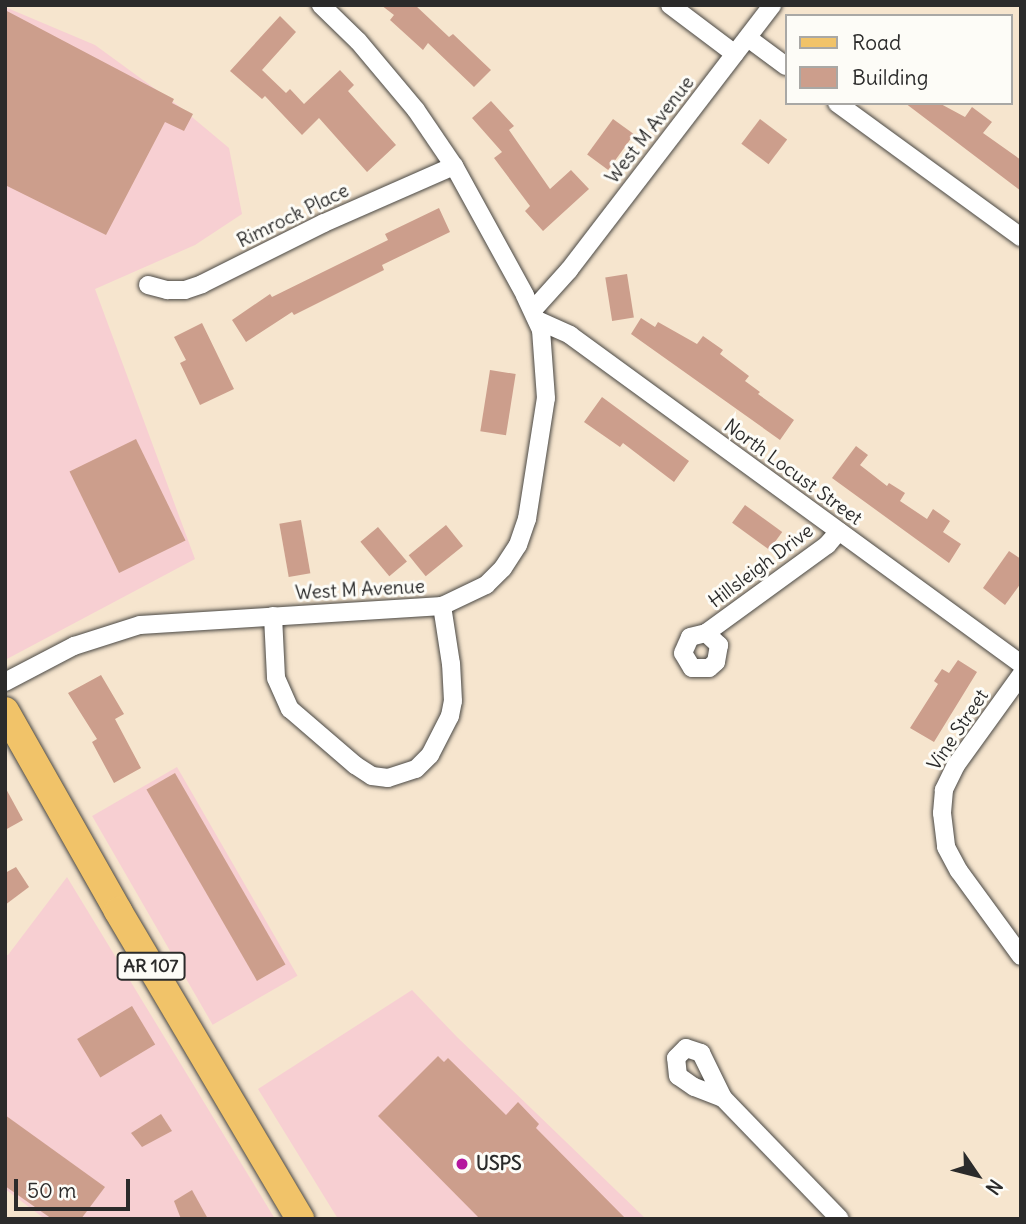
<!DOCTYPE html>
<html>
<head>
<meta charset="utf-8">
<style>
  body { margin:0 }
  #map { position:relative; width:1026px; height:1224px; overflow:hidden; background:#f6e5ce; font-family:Delius,sans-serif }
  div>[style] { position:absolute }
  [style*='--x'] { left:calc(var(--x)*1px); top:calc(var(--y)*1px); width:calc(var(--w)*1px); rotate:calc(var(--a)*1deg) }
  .built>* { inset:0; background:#f7cfd2; transform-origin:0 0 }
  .building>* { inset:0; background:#cc9e8c; transform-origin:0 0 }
  .roads { filter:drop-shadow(0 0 2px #494743) drop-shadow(0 0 2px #494743) }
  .street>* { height:18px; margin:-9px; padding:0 9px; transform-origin:9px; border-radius:9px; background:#fff }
  .primary>* { height:28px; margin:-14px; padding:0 14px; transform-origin:14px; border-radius:14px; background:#f1c369 }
  .dots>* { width:19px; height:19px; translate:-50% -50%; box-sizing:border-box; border:4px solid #fdfcf7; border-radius:50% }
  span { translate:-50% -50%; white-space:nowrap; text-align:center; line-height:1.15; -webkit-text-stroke:6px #fdfcf7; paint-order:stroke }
  .shield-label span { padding:2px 5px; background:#fdfcf7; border:2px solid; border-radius:5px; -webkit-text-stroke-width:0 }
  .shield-label { font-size:18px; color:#2b2b2b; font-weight:700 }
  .street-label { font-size:19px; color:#2b2b2b }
  .poi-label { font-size:19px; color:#2b2b2b; font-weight:700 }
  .left { translate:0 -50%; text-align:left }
  .frame { position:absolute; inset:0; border:7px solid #2b2b2b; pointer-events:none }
  .legend { position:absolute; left:785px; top:14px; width:228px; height:91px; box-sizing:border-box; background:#fdfcf7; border:2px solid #a9a8a5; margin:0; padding:9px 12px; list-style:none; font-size:21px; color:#2b2b2b }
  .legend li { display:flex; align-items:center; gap:14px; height:35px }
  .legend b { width:35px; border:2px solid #a9a8a5 }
  .north { position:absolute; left:942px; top:1140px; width:70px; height:70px; -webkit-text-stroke:5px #fdfcf7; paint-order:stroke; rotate:125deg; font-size:19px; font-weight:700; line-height:28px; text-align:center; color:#2b2b2b }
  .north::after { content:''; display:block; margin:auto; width:24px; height:32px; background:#2b2b2b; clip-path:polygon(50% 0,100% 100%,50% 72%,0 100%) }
  .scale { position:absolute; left:14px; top:1179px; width:116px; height:32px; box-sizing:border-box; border:4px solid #2b2b2b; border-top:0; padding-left:9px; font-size:21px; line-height:24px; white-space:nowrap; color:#2b2b2b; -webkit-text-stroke:5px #fdfcf7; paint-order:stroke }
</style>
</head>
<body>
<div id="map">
  <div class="built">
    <i style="clip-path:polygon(5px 7px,95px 45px,180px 107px,229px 148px,242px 214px,195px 245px,95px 289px,195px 559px,5px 660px)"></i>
    <i style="left:177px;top:767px;width:241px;height:98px;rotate:60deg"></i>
    <i style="clip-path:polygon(67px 877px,275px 1219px,45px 1219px,5px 1189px,5px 955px,8px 955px)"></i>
    <i style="clip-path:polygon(412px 990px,457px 1037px,646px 1219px,338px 1219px,258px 1089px)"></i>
  </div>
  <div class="building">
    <i style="clip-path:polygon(381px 5px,415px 5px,449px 37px,453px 34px,491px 70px,474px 87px,428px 43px,423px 50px,390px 20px,394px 15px)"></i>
    <i style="clip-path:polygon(5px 10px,174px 99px,172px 103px,193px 114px,184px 131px,165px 122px,106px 235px,5px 185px)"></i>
    <i style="clip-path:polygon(280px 16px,296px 32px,262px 70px,286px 93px,290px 89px,304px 104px,340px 70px,354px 85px,348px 91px,396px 145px,367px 172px,319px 118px,302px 135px,265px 96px,262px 99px,230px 71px)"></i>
    <i style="clip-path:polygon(491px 101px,514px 126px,509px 130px,550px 189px,571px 170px,589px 189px,543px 231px,525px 211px,530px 206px,494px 158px,502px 152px,472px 118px)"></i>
    <i style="clip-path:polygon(905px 103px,939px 103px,965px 117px,972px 107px,992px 122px,983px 133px,1021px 160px,1021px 191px)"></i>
    <i style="left:613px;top:119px;width:26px;height:44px;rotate:36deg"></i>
    <i style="left:760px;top:119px;width:34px;height:31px;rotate:37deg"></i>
    <i style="clip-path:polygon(439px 208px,450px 232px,382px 265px,384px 270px,294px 315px,292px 312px,246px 342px,232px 320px,270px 294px,272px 297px,388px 240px,385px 234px)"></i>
    <i style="left:627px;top:274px;width:44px;height:22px;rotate:81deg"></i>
    <i style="clip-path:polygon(641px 318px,655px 327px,658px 322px,697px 344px,703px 336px,723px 350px,720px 354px,749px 376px,745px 381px,760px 392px,758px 394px,794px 420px,780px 440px,631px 334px)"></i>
    <i style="clip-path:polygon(202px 323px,234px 389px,200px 405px,180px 363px,186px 360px,174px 337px)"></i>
    <i style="left:490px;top:370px;width:26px;height:62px;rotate:9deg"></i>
    <i style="clip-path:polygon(602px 397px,689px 461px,674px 482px,623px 443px,620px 447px,584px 422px)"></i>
    <i style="left:136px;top:439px;width:113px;height:74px;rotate:64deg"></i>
    <i style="clip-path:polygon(856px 446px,868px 455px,860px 465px,887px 486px,889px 483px,905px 493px,900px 501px,927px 519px,933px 509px,950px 521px,943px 532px,961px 544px,949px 563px,832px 478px)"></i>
    <i style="left:745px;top:505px;width:46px;height:22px;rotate:36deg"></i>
    <i style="left:301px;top:520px;width:54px;height:22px;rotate:80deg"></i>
    <i style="left:446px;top:525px;width:27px;height:48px;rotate:51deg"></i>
    <i style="left:378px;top:527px;width:45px;height:23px;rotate:50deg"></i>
    <i style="clip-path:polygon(1009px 551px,1021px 559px,1021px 583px,1005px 605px,983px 588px)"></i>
    <i style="clip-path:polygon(958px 660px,977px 672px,934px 742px,910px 728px,938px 684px,934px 681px,942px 669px,949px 673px)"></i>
    <i style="clip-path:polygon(101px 675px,124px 714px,115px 719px,141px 768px,114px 783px,92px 742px,97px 739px,68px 693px)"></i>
    <i style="left:175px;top:773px;width:221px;height:33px;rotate:60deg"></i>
    <i style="clip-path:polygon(5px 787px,23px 820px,5px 830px)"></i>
    <i style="clip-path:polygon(16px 867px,29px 887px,5px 905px,5px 873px)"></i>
    <i style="left:132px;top:1006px;width:45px;height:64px;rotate:59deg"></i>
    <i style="clip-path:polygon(438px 1056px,444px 1062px,448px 1058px,506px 1115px,518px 1102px,539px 1124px,536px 1128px,626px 1219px,480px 1219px,378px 1116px)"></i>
    <i style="clip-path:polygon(161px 1114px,172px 1131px,142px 1147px,131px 1133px)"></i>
    <i style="clip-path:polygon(5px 1115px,105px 1187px,81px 1219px,52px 1219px,5px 1186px)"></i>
    <i style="clip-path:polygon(192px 1190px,208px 1219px,181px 1219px,174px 1201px)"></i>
  </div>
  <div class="roads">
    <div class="street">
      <i style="--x:670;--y:5;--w:81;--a:37"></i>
      <i style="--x:748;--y:38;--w:47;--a:36.4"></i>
      <i style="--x:837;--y:103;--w:228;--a:36.1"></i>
      <i style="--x:148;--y:285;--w:20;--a:15"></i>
      <i style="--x:167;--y:290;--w:18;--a:0"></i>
      <i style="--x:185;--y:290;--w:18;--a:-19"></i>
      <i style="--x:202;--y:284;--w:136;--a:-26.6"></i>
      <i style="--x:324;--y:223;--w:142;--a:-23.7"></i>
      <i style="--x:533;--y:310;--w:54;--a:-48"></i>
      <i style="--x:569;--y:270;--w:334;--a:-52.5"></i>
      <i style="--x:537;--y:320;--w:36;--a:24"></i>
      <i style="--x:570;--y:335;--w:558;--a:36.11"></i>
      <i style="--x:273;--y:616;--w:62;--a:87.2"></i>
      <i style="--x:276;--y:678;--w:34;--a:66"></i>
      <i style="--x:290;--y:709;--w:86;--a:40.7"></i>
      <i style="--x:355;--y:765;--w:20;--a:33"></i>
      <i style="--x:372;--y:776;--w:16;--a:7"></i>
      <i style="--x:388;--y:778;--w:29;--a:-18"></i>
      <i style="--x:416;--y:769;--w:20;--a:-45"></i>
      <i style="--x:430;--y:755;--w:44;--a:-62.9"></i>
      <i style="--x:450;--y:716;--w:15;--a:-79"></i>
      <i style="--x:453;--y:701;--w:37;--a:-93"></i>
      <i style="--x:451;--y:664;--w:59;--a:-98.8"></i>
      <i style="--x:706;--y:633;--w:18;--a:43"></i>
      <i style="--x:719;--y:645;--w:17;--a:100"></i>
      <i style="--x:716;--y:662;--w:9;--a:139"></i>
      <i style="--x:709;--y:668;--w:17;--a:180"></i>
      <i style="--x:692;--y:668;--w:17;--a:-121"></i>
      <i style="--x:683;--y:653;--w:17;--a:-66"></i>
      <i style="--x:690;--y:637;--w:16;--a:-14"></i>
      <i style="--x:706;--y:633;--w:150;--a:-36"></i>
      <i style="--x:827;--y:545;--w:18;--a:-49"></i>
      <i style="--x:1021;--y:675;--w:111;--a:125.8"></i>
      <i style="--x:956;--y:765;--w:28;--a:116"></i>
      <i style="--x:944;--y:790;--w:23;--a:95"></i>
      <i style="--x:942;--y:813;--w:34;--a:83"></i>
      <i style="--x:946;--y:847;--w:27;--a:62"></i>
      <i style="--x:959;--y:871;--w:105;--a:53.9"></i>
      <i style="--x:5;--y:682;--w:78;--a:-27.6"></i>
      <i style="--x:74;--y:646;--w:69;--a:-17.7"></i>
      <i style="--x:140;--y:625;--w:303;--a:-3.6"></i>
      <i style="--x:442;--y:606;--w:49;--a:-25.5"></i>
      <i style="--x:486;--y:585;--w:24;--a:-45"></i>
      <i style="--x:503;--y:568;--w:27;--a:-57"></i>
      <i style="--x:518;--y:545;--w:28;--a:-71"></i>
      <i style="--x:527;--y:519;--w:122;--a:-81.1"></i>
      <i style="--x:546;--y:398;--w:68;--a:-94.2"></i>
      <i style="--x:541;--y:330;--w:38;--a:-115"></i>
      <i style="--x:525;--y:295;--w:147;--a:-118.8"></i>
      <i style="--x:454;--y:166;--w:68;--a:-124.2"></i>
      <i style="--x:416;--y:110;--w:90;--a:-130"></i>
      <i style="--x:358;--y:41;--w:52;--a:-135.8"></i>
      <i style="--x:686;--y:1048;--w:16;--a:18"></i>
      <i style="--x:701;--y:1053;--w:50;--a:63.9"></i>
      <i style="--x:723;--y:1098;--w:31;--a:-159"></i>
      <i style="--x:694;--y:1087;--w:19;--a:-145"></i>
      <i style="--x:678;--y:1076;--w:18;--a:-96"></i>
      <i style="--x:676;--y:1058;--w:14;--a:-45"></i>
      <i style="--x:723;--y:1098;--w:168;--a:46"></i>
    </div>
    <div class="primary">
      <i style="--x:5;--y:711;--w:230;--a:60.5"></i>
      <i style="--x:118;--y:911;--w:358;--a:59.4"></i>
    </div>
  </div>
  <div class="dots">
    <i style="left:462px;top:1164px;background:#b5179e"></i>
  </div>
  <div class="shield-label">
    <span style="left:151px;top:966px">AR 107</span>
  </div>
  <div class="street-label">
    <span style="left:650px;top:130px;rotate:-52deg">West M Avenue</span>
    <span style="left:293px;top:216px;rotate:-26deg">Rimrock Place</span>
    <span style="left:793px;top:472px;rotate:36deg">North Locust Street</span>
    <span style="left:761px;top:566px;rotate:-37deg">Hillsleigh Drive</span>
    <span style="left:360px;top:590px;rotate:-3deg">West M Avenue</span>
    <span style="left:958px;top:730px;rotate:-56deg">Vine Street</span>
  </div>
  <div class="poi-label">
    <span class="left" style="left:476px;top:1164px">USPS</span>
  </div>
  <div class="frame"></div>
  <ul class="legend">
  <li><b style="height:9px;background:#f1c369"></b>Road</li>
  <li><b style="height:19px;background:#cc9e8c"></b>Building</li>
  </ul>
  <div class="north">N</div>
  <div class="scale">50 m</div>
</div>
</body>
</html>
